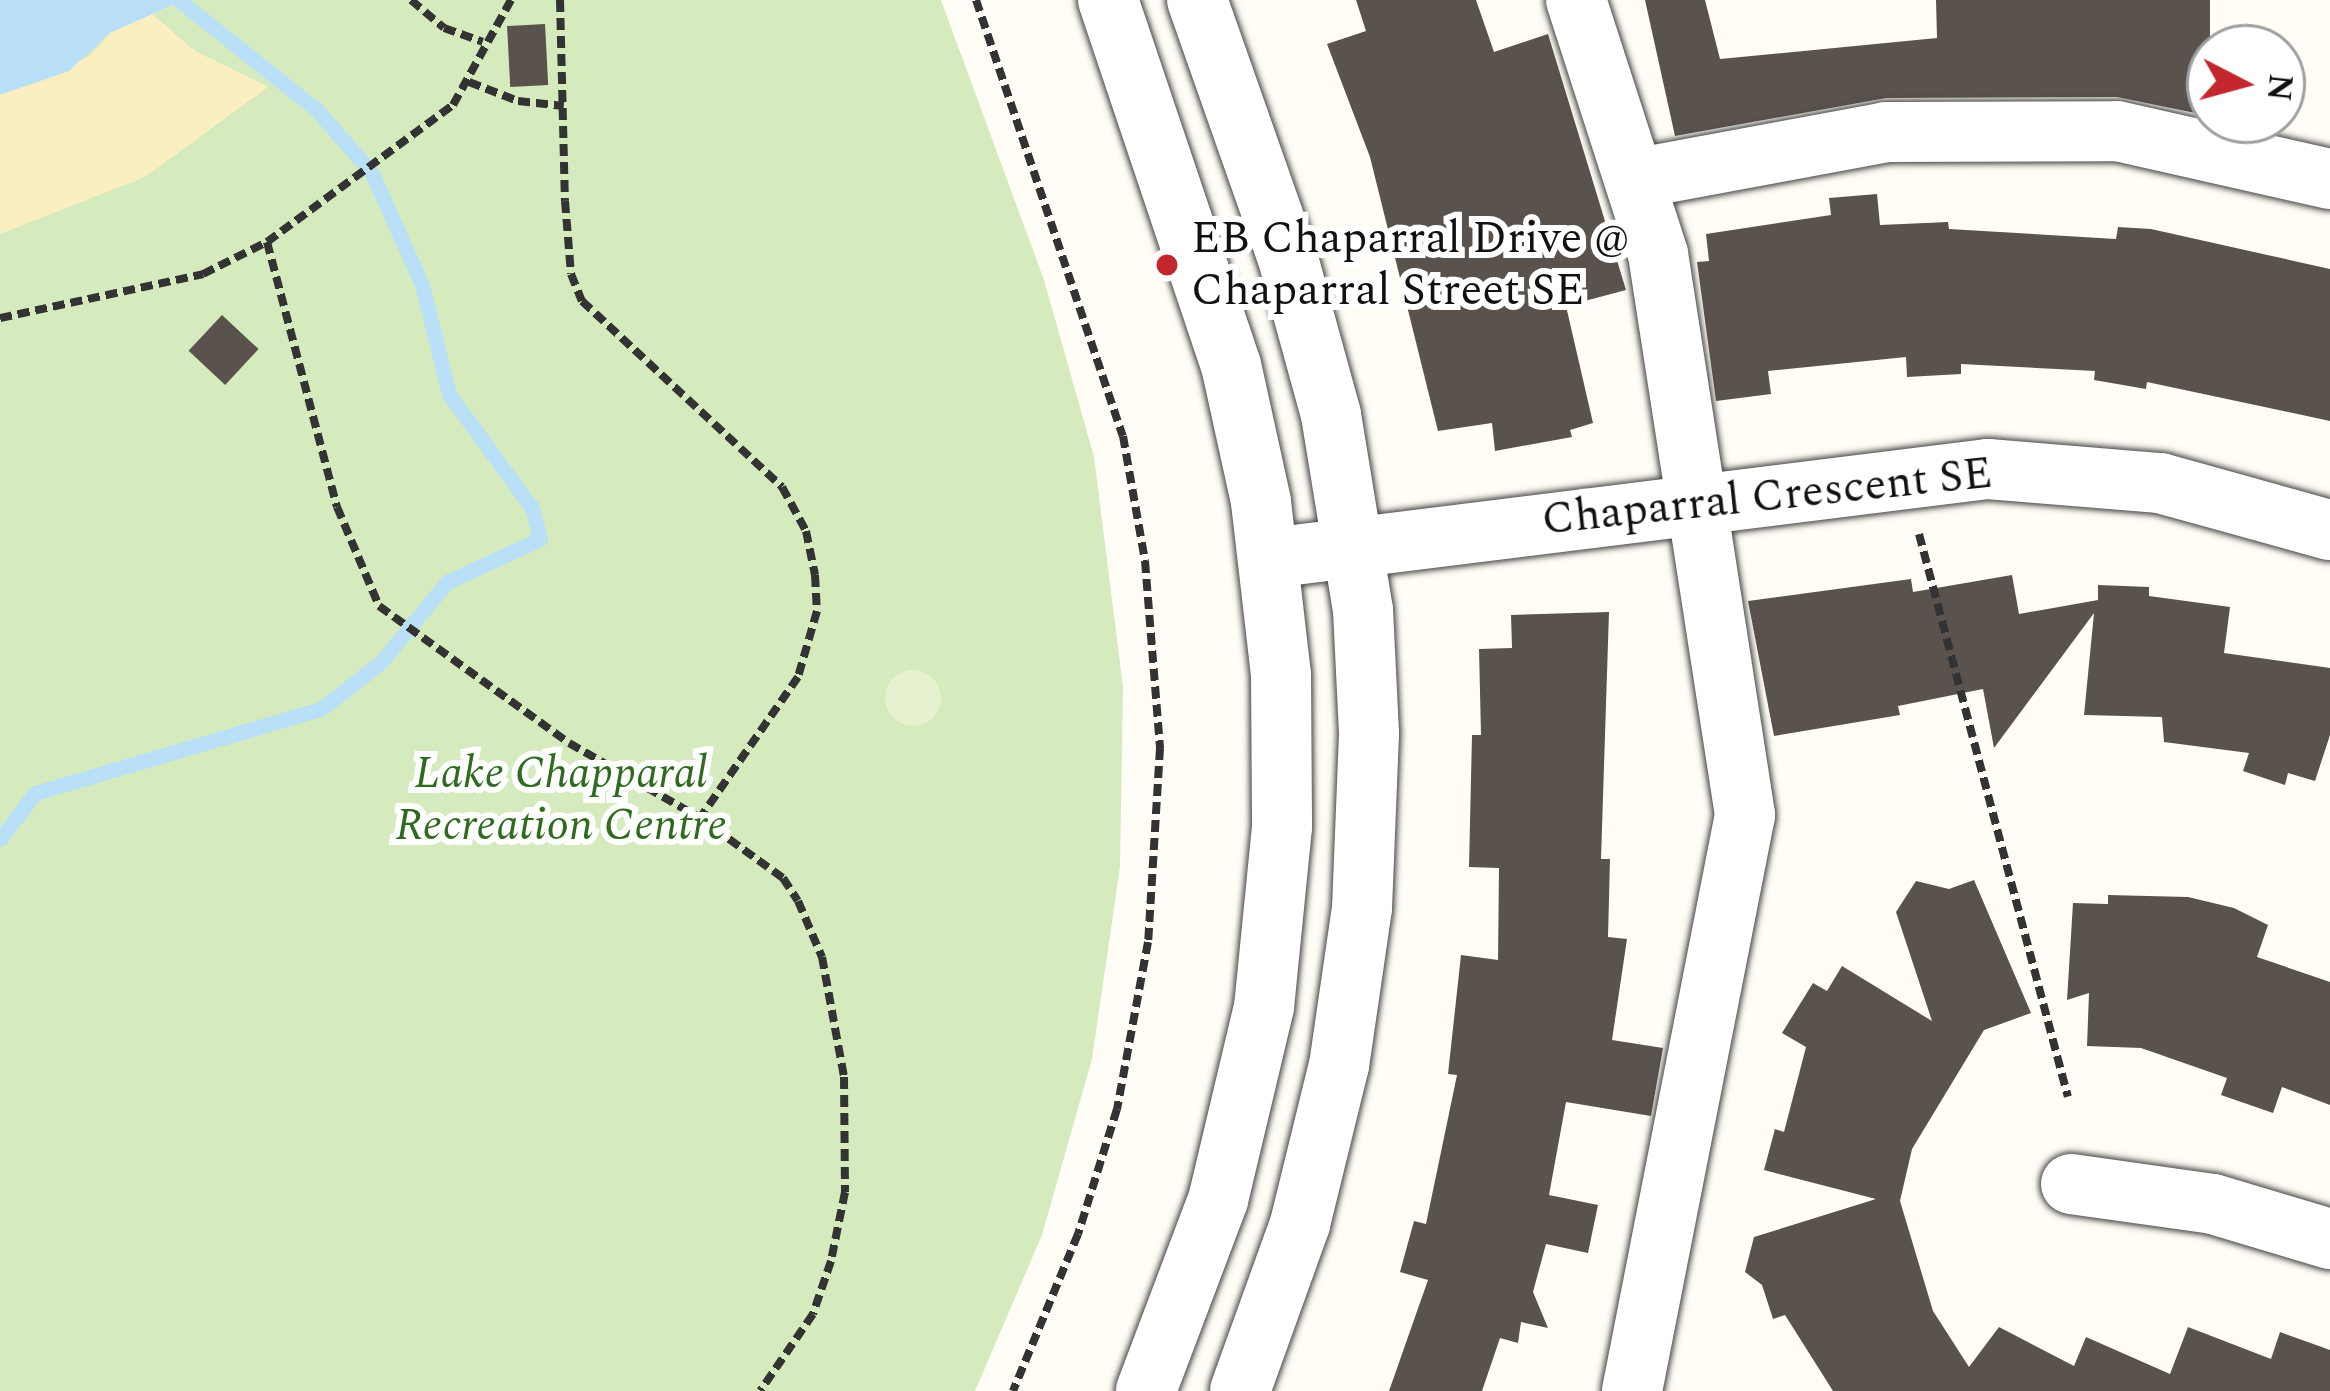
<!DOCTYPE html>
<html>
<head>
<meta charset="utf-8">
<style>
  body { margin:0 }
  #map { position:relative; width:2330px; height:1391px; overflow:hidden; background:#fffdf5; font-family:Spectral,serif }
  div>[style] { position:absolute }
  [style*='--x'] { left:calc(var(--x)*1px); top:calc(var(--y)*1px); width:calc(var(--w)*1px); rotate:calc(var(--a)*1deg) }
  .green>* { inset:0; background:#d5ebbd }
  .sand>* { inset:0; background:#fbeec1 }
  .pitch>* { inset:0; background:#e6f2cf }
  .round { border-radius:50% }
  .water>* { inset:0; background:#b9e0f7 }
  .stream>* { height:15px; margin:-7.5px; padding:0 7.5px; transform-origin:7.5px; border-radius:7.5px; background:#b9e0f7 }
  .building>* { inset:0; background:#5a524d; transform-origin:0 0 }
  .path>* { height:8px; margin-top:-4px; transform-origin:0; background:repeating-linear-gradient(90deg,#333 0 12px,transparent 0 18px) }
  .roads { filter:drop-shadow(0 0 3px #444) drop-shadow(0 0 3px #444) }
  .minor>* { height:60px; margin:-30px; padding:0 30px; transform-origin:30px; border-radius:30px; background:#fff }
  .dots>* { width:33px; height:33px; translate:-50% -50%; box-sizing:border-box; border:6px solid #fff; border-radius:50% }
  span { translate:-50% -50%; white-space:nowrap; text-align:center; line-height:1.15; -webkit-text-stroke:12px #fff; paint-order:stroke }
  .poi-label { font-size:45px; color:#111 }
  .left { translate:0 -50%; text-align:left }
  .street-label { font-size:45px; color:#111 }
  .park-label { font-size:45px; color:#2f6b1f; font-style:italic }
  .north { position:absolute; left:2186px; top:24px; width:120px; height:120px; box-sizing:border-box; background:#fff; border:3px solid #a0a0a0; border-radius:50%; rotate:96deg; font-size:33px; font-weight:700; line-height:48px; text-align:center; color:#111 }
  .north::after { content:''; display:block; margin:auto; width:42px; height:54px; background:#c4262e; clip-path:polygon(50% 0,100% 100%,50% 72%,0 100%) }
</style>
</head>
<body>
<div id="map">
  <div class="green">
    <i style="clip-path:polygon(184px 0,941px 0,1044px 280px,1094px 457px,1123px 687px,1120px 867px,1092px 1059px,1042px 1235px,975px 1391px,0 1391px,0 95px,30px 88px,110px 33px)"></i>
  </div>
  <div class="sand">
    <i style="clip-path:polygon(151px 13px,195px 51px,268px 87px,145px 177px,0 234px,0 95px,90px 56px,110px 33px)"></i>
  </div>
  <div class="pitch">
    <i class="round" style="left:885px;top:670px;width:56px;height:56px"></i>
  </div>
  <div class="water">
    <i style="clip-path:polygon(0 0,184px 0,110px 33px,69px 71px,0 95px)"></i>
  </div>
  <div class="stream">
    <i style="--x:0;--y:839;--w:58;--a:-52.7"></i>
    <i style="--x:35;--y:793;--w:298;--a:-16.4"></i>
    <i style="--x:321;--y:709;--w:76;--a:-38.1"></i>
    <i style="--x:381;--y:662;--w:104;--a:-50.5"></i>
    <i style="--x:447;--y:582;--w:102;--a:-24.8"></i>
    <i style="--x:540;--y:539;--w:32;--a:-104"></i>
    <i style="--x:532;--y:508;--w:141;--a:-126.1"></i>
    <i style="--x:449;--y:394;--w:112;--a:-103.9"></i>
    <i style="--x:422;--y:285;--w:123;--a:-114.1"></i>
    <i style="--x:372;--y:173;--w:84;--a:-131.1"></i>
    <i style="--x:317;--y:110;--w:174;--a:-141.5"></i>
  </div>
  <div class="building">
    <i style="clip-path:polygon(1356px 0,1476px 0,1494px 52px,1548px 34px,1626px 290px,1566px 306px,1593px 423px,1570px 430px,1572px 437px,1495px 451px,1492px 423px,1438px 431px,1370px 157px,1327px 44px,1366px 31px)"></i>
    <i style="clip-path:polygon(1645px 0,1705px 0,1720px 59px,1937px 38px,1936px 0,2210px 0,2210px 116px,2117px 97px,1886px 98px,1675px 136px)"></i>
    <i style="left:545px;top:24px;width:61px;height:38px;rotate:87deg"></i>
    <i style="clip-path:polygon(1877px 194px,1880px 225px,1948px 222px,1949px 229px,2116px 239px,2118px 227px,2151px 229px,2330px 269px,2330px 421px,2147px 382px,2146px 389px,2094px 380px,2095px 371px,1961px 364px,1961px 374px,1907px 377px,1906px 357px,1768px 371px,1771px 394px,1716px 401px,1697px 262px,1709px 261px,1706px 234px,1831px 215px,1829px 198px)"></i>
    <i style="left:222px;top:315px;width:50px;height:49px;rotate:43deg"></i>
    <i style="clip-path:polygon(2012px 575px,2019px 614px,2098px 600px,2098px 585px,2149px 587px,2149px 596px,2230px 607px,2224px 653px,2330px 668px,2330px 735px,2315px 781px,2288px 773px,2285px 785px,2243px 771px,2249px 753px,2164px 742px,2162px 717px,2084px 715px,2094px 613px,1994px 748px,1983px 689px,1898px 706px,1900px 715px,1774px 736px,1748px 601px,1911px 579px,1913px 592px)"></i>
    <i style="clip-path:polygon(1609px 612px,1601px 859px,1610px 859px,1608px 937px,1627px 939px,1612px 1040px,1663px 1048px,1651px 1116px,1566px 1102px,1549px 1195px,1598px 1205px,1588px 1253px,1546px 1244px,1533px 1292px,1548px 1328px,1521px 1322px,1518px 1343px,1500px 1338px,1482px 1391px,1389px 1391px,1428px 1280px,1400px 1272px,1414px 1221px,1426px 1224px,1457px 1075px,1448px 1074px,1461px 955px,1498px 960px,1499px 868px,1469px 867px,1472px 735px,1481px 735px,1479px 649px,1512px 648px,1511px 615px)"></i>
    <i style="clip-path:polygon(1974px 880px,2031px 1013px,1984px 1030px,1912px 1149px,1900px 1201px,1933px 1311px,1969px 1367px,1999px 1327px,2074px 1366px,2086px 1337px,2170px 1374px,2188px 1327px,2271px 1359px,2280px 1332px,2330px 1350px,2330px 1391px,1833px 1391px,1785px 1315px,1773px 1319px,1762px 1285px,1745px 1272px,1754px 1237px,1876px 1199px,1764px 1170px,1775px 1129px,1784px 1132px,1806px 1047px,1782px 1033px,1813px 983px,1827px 991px,1842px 966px,1932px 1021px,1896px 912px,1916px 881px,1949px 889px)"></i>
    <i style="clip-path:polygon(2108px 895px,2188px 897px,2234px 908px,2268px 925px,2257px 957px,2330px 982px,2330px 1105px,2282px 1087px,2273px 1113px,2221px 1095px,2227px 1078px,2141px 1048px,2087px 1046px,2089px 993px,2067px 1000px,2073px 903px,2108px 904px)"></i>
  </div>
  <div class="path">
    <i style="--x:411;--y:0;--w:43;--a:40.3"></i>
    <i style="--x:444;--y:28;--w:41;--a:19.7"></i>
    <i style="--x:560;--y:0;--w:201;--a:88.6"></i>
    <i style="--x:565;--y:201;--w:73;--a:85.3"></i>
    <i style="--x:571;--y:274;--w:29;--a:68"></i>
    <i style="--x:582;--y:301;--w:273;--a:42.9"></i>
    <i style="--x:782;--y:487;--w:50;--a:61.4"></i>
    <i style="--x:806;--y:531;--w:45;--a:78.4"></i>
    <i style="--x:815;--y:575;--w:36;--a:87"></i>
    <i style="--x:817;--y:611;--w:69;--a:106.1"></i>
    <i style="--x:798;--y:677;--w:172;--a:124.8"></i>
    <i style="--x:700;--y:818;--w:102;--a:35.9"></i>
    <i style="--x:783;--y:878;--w:27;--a:57"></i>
    <i style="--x:798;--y:901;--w:61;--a:66.8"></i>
    <i style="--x:822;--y:957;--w:122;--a:79.6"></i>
    <i style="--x:844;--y:1077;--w:115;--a:89.5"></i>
    <i style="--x:845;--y:1192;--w:70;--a:101.5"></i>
    <i style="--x:831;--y:1261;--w:56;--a:108.8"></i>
    <i style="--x:813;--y:1314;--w:93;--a:124.5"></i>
    <i style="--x:976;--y:0;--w:460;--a:71.4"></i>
    <i style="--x:1123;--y:436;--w:127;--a:80"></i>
    <i style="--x:1145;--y:561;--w:188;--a:85.4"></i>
    <i style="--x:1160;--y:748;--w:194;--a:93.5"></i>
    <i style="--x:1148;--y:942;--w:170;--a:100.5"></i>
    <i style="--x:1117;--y:1109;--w:131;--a:107.3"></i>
    <i style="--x:1078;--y:1234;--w:170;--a:112.5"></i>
    <i style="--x:469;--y:82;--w:53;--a:21.2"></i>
    <i style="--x:518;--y:101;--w:46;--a:6.2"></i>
    <i style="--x:267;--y:242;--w:274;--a:75.2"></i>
    <i style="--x:337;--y:507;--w:108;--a:67"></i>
    <i style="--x:379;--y:606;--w:234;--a:35.8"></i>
    <i style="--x:569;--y:743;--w:151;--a:29.8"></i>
    <i style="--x:0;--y:318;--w:208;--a:-12.2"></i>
    <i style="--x:203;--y:274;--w:72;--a:-26.6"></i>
    <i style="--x:267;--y:242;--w:231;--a:-36.4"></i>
    <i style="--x:453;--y:105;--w:120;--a:-61.1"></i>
    <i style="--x:1919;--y:534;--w:582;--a:75.18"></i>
  </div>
  <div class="roads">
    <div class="minor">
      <i style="--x:1108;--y:0;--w:385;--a:71.4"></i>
      <i style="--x:1231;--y:365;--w:140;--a:77.6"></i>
      <i style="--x:1261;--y:502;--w:174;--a:83.4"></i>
      <i style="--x:1281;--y:675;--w:152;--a:89.6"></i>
      <i style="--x:1282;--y:827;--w:181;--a:95.7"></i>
      <i style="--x:1264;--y:1007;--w:198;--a:103.4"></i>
      <i style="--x:1218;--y:1200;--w:204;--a:110.7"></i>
      <i style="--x:1197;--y:0;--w:270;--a:70.6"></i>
      <i style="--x:1287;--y:255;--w:166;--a:74.6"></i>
      <i style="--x:1331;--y:415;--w:198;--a:80.7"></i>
      <i style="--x:1363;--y:610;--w:124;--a:87.2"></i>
      <i style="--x:1369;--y:734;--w:174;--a:92.3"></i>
      <i style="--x:1362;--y:908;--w:159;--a:98.3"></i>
      <i style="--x:1339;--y:1065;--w:164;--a:103.8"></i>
      <i style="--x:1300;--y:1224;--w:177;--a:109.8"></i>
      <i style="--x:1576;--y:0;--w:267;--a:72.1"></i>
      <i style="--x:1658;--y:254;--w:568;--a:81.18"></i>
      <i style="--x:1745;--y:815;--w:587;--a:101.1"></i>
      <i style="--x:1639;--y:178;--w:251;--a:-10.5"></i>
      <i style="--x:1886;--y:132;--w:231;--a:-0.2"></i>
      <i style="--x:2117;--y:131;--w:218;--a:12.7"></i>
      <i style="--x:1270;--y:558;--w:723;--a:-7.07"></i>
      <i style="--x:1988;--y:469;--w:173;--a:4.7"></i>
      <i style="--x:2160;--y:483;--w:176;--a:15.5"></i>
      <i style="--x:2071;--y:1184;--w:143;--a:8"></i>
      <i style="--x:2213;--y:1204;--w:122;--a:16.7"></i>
    </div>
  </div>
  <div class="dots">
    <i style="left:1167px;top:265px;background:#c4262e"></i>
  </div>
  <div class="poi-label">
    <span class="left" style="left:1191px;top:265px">EB Chaparral Drive @<br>Chaparral Street SE</span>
  </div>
  <div class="street-label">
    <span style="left:1767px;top:497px;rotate:-6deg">Chaparral Crescent SE</span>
  </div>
  <div class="park-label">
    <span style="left:561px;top:800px">Lake Chapparal<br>Recreation Centre</span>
  </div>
  <div class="north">N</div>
</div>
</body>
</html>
